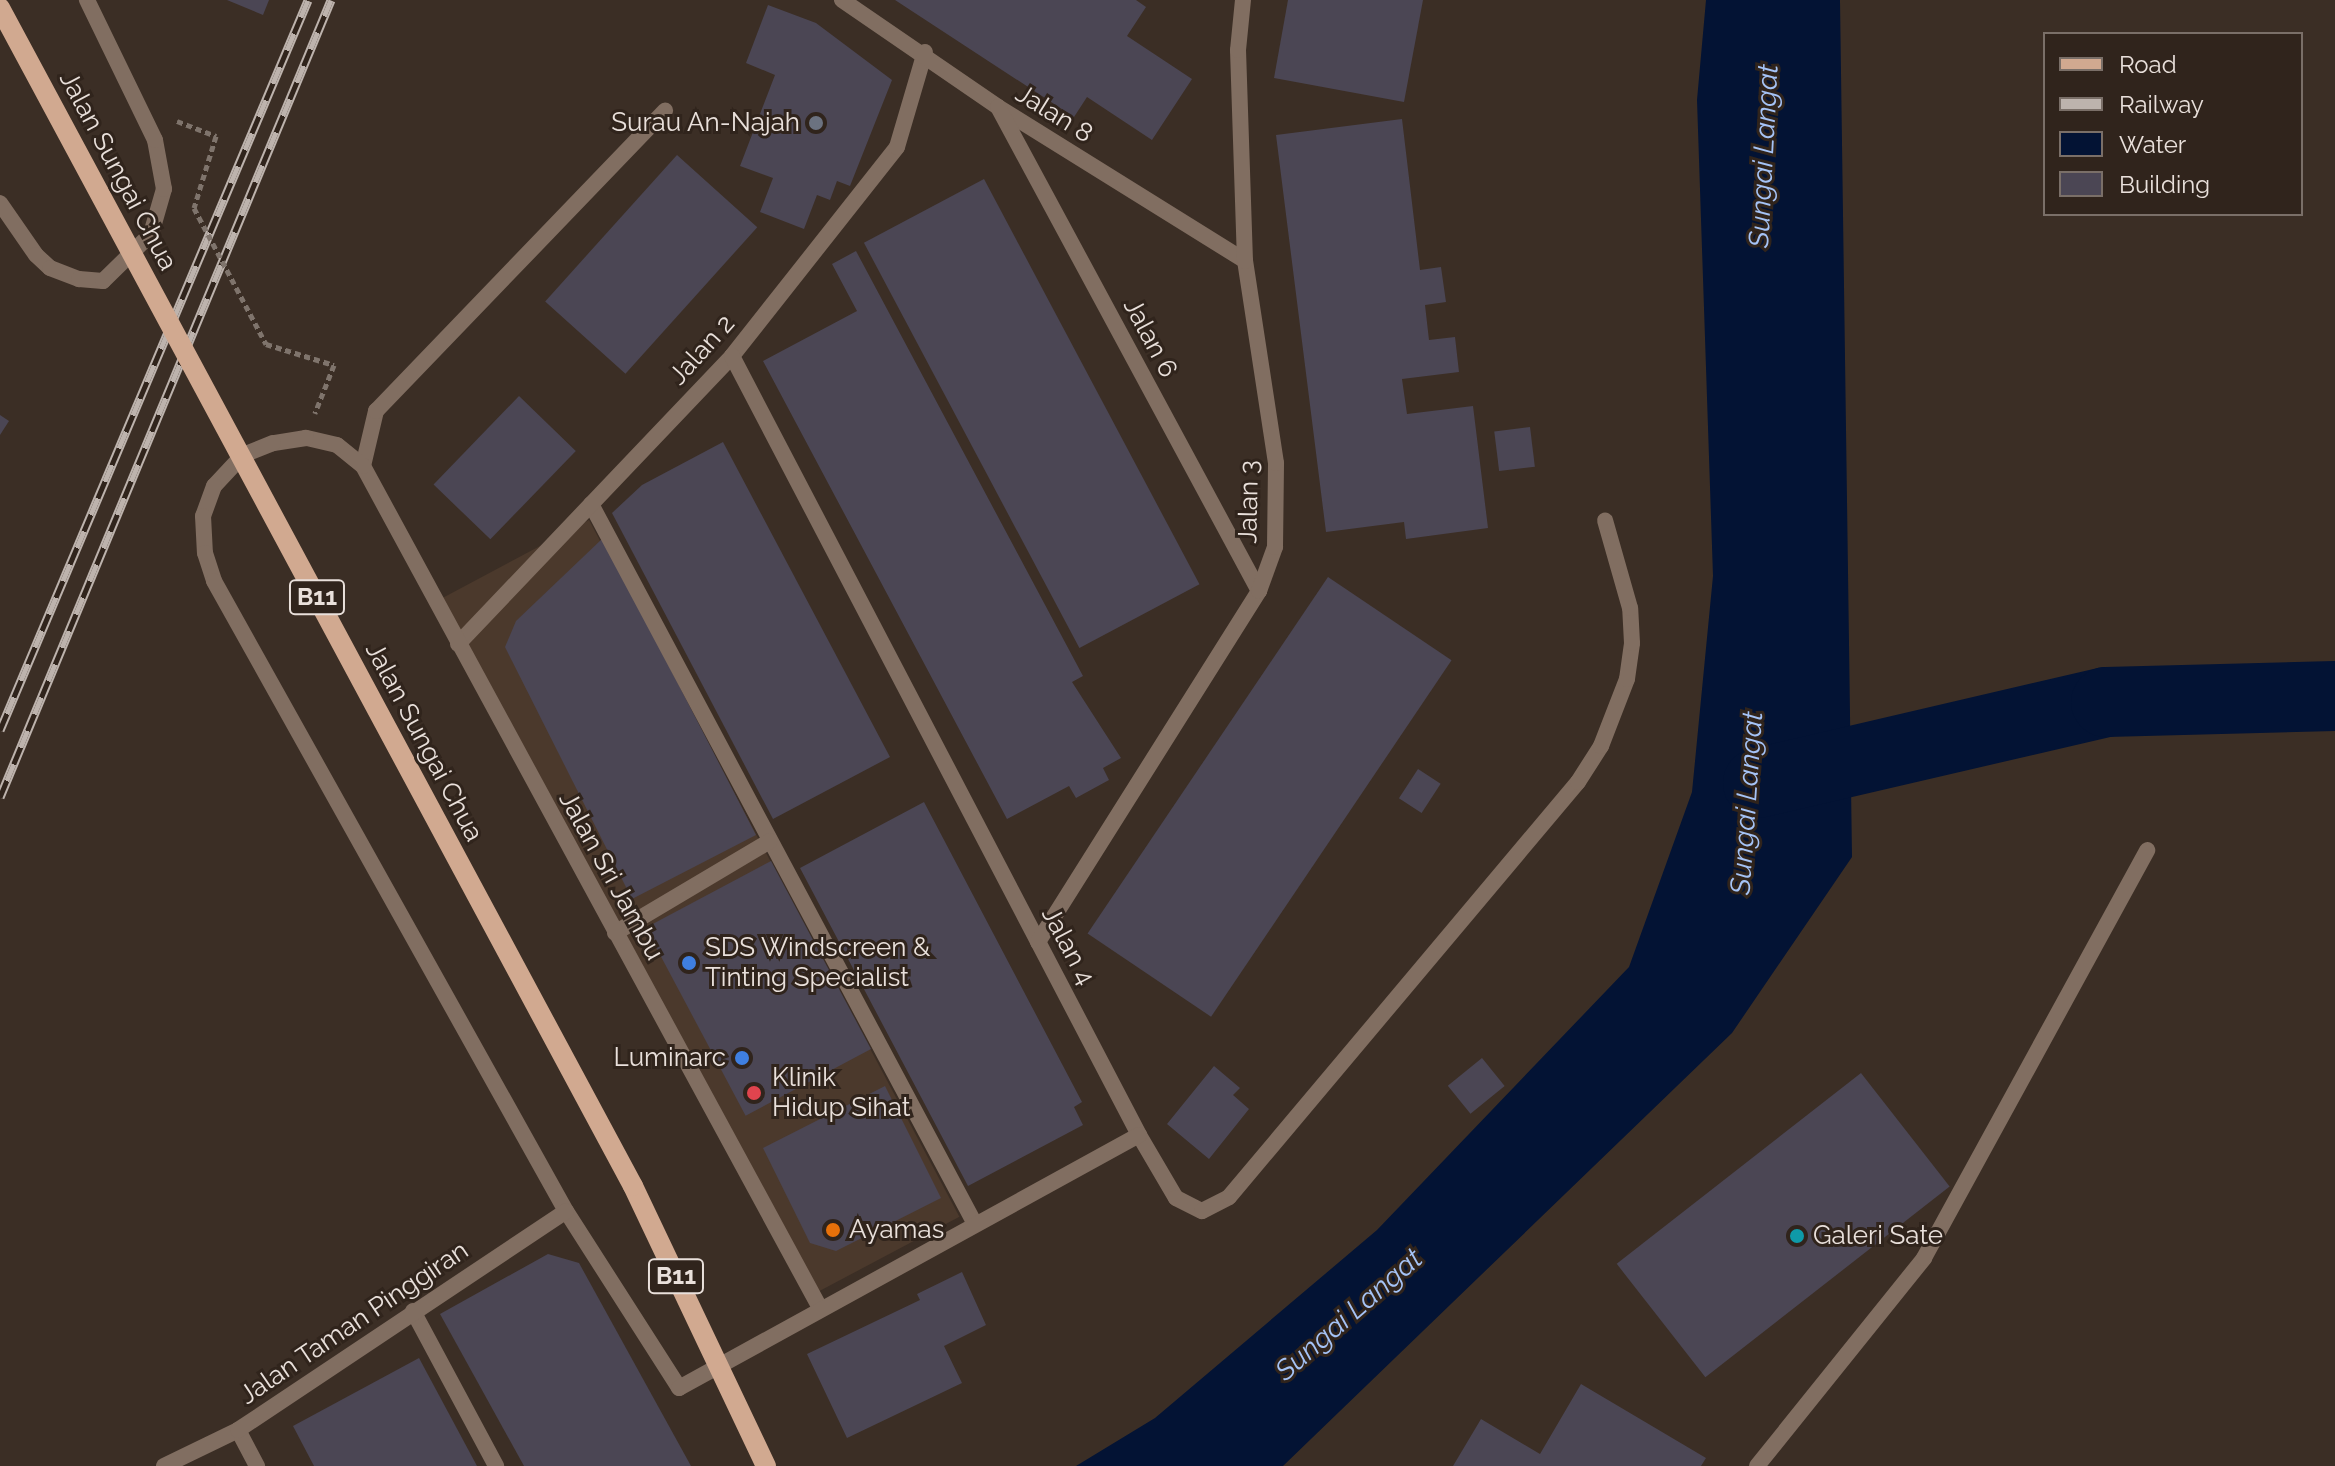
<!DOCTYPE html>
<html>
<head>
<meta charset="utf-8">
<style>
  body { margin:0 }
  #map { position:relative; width:2335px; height:1466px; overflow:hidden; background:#3b2e25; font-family:Raleway,sans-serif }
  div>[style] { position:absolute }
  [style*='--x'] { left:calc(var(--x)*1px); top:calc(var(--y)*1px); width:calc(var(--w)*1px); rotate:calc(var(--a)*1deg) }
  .built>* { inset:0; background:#4b392c; transform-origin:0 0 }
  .water>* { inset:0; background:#031334 }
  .river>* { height:70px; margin:-35px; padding:0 35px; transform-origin:35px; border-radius:35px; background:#031334 }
  .building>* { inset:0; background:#4b4654; transform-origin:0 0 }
  .path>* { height:5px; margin-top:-2.5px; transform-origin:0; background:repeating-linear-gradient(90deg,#7f746c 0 6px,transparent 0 10px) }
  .service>* { height:16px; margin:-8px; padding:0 8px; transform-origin:8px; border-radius:8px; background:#816e61 }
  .minor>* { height:16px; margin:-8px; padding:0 8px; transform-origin:8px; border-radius:8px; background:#816e61 }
  .primary>* { height:20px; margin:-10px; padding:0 10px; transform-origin:10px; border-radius:10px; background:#d1a990 }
  .rail>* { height:9px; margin-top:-4.5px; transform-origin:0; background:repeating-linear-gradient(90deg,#30241c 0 18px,#bdb3ad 0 36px); box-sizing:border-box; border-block:2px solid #bdb3ad }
  .path-bridge>* { height:5px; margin-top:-2.5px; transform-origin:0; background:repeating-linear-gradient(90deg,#7f746c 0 6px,transparent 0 10px) }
  .primary-bridge>* { height:20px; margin:-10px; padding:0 10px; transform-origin:10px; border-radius:10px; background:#d1a990 }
  .dots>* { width:22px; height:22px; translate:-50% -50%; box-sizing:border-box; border:4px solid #30241c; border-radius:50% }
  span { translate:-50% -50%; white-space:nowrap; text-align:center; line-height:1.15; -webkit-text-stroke:6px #30241c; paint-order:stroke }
  .shield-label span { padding:2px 6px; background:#30241c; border:2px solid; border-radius:6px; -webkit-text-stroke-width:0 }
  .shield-label { font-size:24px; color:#e9e0db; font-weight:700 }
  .street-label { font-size:26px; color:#e9e0db }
  .poi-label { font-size:26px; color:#e9e0db }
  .right { translate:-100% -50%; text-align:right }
  .left { translate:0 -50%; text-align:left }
  .water-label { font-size:28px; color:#a5c3f6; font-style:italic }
  .legend { position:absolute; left:2043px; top:32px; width:260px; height:184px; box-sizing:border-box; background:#30241c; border:2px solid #7a6f68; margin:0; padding:10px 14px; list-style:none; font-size:24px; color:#e9e0db }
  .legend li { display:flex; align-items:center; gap:16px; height:40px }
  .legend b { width:40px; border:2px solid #7a6f68 }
</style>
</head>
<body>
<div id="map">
  <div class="built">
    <i style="left:589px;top:520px;width:789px;height:167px;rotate:62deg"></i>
  </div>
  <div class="water">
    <i style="clip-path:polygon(1706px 0,1840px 0,1852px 857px,1732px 1033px,1283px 1466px,1076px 1466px,1155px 1418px,1377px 1230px,1629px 967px,1692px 792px,1713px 576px,1697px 100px)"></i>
  </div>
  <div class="river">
    <i style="--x:1758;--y:783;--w:357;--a:-13.1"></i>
    <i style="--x:2106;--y:702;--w:229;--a:-1.5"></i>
  </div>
  <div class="building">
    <i style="clip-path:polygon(227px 0,269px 0,263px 15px)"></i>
    <i style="clip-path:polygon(895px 0,1136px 0,1146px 7px,1127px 36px,1192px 79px,1152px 140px,1087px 97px,1074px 117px)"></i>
    <i style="clip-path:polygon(1288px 0,1423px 0,1404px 102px,1274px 78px)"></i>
    <i style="clip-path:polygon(768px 5px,816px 23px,892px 80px,850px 186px,837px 181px,830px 200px,817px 195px,804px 229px,760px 212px,773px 178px,740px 166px,775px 75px,746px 63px)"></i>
    <i style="clip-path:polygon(1402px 119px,1420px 270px,1441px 267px,1446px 302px,1425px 305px,1429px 340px,1455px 337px,1459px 372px,1402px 379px,1407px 414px,1473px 406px,1488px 528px,1406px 539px,1404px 522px,1326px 532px,1276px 135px)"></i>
    <i style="left:677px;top:155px;width:108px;height:197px;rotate:42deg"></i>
    <i style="left:984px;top:179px;width:459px;height:136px;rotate:62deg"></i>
    <i style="clip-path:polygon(856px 251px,1083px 676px,1072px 682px,1121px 758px,1103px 768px,1109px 780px,1076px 798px,1069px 786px,1007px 819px,763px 361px,857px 311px,832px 264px)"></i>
    <i style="left:519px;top:396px;width:79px;height:123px;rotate:44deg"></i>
    <i style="clip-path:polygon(0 415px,9px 421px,0 435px)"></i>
    <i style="left:1530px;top:427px;width:40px;height:36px;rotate:83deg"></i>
    <i style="clip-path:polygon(723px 442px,890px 757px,773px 819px,612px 513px,642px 485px)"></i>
    <i style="clip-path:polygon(603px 538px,756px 835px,632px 899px,505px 647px,516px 621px)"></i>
    <i style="left:1328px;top:577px;width:149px;height:430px;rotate:34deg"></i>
    <i style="left:1418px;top:769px;width:27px;height:35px;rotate:33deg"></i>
    <i style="clip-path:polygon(924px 802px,1082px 1102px,1074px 1107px,1083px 1125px,968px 1186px,800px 868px)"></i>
    <i style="left:771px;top:861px;width:213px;height:142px;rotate:62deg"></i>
    <i style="left:1482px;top:1058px;width:36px;height:44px;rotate:51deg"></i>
    <i style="clip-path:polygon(1214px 1066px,1240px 1088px,1233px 1095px,1249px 1109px,1209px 1159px,1167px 1124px)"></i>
    <i style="left:1861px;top:1073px;width:144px;height:310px;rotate:52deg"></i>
    <i style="clip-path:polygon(885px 1086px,941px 1198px,836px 1251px,810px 1243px,763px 1148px)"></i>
    <i style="clip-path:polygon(548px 1254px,579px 1263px,691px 1466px,524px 1466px,440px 1314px)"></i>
    <i style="clip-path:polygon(962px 1272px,986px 1325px,944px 1346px,962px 1383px,847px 1438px,807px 1354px,920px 1300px,917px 1294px)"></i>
    <i style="clip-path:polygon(419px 1358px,477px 1466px,314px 1466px,293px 1426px)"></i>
    <i style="clip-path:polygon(1581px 1384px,1706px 1458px,1701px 1466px,1453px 1466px,1481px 1419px,1540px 1454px)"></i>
  </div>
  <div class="path">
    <i style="--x:177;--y:121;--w:42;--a:21"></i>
    <i style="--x:216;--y:136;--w:75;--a:107"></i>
    <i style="--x:266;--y:344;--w:71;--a:17.2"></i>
    <i style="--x:334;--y:365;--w:52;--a:111.6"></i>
  </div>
  <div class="service">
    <i style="--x:363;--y:466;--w:57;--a:-76.7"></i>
    <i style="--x:376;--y:411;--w:417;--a:-46.1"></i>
    <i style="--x:591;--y:504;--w:816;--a:61.93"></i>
    <i style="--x:458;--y:644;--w:398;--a:-46.4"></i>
    <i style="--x:732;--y:356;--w:266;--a:-51.7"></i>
    <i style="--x:897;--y:147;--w:99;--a:-73.6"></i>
    <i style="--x:615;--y:933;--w:180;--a:-30.7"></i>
    <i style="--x:413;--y:1311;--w:176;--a:61.8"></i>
    <i style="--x:1757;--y:1466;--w:267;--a:-51.2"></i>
    <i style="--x:1924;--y:1258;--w:465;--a:-61.3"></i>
  </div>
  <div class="minor">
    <i style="--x:842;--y:0;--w:189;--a:34.4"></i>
    <i style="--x:998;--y:107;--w:291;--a:31.9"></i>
    <i style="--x:998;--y:107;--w:550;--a:61.66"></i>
    <i style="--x:0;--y:203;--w:63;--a:55.3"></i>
    <i style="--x:36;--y:255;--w:19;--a:43"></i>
    <i style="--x:50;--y:268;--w:31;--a:21"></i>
    <i style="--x:79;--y:279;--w:24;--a:5"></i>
    <i style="--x:103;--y:281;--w:67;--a:-44.4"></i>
    <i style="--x:151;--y:234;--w:47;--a:-73.9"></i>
    <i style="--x:164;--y:189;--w:50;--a:-100.4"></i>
    <i style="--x:155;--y:140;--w:156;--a:-115.9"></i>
    <i style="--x:732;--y:356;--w:879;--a:62.41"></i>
    <i style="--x:1139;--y:1135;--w:73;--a:59.6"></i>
    <i style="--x:1176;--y:1198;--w:29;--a:27"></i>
    <i style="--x:1202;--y:1211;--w:30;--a:-27"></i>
    <i style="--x:1229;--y:1197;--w:542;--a:-49.94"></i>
    <i style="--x:1578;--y:782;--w:43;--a:-57.4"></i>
    <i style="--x:1601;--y:746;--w:72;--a:-68.8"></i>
    <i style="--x:1627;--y:679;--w:36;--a:-82"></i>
    <i style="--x:1632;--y:643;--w:35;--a:-93"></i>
    <i style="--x:1630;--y:608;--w:91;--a:-105.9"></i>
    <i style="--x:1038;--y:942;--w:415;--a:-57.8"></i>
    <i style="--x:1259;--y:591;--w:47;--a:-70"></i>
    <i style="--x:1275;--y:547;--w:84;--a:-89.3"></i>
    <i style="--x:1276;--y:463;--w:204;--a:-98.7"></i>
    <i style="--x:1245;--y:261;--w:211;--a:-91.9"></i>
    <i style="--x:1238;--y:50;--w:50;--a:-84.3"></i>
    <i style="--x:820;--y:1308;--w:958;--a:-118.49"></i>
    <i style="--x:363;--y:466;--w:33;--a:-141"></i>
    <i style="--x:337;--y:445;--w:32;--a:-167"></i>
    <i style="--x:306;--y:438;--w:33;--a:171"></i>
    <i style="--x:273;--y:443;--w:32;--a:158"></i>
    <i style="--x:243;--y:455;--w:42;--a:133.1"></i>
    <i style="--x:214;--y:486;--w:32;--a:110"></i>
    <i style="--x:203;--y:516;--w:37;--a:87"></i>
    <i style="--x:205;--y:553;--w:29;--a:72"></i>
    <i style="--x:214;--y:581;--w:722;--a:60.81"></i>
    <i style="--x:566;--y:1211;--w:210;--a:57.4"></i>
    <i style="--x:679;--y:1388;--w:525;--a:-28.81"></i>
    <i style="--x:238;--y:1430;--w:41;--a:62.2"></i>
    <i style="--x:164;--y:1466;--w:82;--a:-25.9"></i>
    <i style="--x:238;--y:1430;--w:394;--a:-33.7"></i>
  </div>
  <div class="primary">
    <i style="--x:633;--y:1186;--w:310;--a:64.6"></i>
  </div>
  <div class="rail">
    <i style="--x:0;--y:730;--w:792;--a:-67.12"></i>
    <i style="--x:0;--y:797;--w:863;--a:-67.45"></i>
  </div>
  <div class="path-bridge">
    <i style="--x:194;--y:208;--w:154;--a:62.1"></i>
  </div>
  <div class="primary-bridge">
    <i style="--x:0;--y:8;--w:1337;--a:61.75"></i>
  </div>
  <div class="dots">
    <i style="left:816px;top:123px;background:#6b7280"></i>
    <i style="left:689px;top:963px;background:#3f7fe0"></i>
    <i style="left:742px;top:1058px;background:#3f7fe0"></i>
    <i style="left:754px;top:1093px;background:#e0444e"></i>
    <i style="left:833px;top:1230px;background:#e8710a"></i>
    <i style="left:1797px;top:1236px;background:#0f9aa8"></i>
  </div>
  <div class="shield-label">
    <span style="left:317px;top:597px">B11</span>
    <span style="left:676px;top:1276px">B11</span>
  </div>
  <div class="street-label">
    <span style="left:1054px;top:114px;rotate:32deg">Jalan 8</span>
    <span style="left:118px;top:171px;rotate:62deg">Jalan Sungai Chua</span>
    <span style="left:1150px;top:338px;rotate:62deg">Jalan 6</span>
    <span style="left:702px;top:350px;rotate:-48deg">Jalan 2</span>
    <span style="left:1249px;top:502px;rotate:-89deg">Jalan 3</span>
    <span style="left:424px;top:742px;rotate:62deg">Jalan Sungai Chua</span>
    <span style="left:611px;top:876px;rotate:61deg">Jalan Sri Jambu</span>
    <span style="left:1068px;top:946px;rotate:62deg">Jalan 4</span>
    <span style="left:354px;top:1323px;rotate:-34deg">Jalan Taman Pinggiran</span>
  </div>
  <div class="poi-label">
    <span class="right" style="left:800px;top:123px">Surau An-Najah</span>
    <span class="left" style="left:705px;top:963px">SDS Windscreen &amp;<br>Tinting Specialist</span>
    <span class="right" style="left:726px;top:1058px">Luminarc</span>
    <span class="left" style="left:772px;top:1093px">Klinik<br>Hidup Sihat</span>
    <span class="left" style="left:849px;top:1230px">Ayamas</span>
    <span class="left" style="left:1813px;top:1236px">Galeri Sate</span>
  </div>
  <div class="water-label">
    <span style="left:1764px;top:156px;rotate:-87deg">Sungai Langat</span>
    <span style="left:1747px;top:803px;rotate:-86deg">Sungai Langat</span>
    <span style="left:1349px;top:1315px;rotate:-41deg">Sungai Langat</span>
  </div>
  <ul class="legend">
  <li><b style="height:10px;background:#d1a990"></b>Road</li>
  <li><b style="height:10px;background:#bdb3ad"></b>Railway</li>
  <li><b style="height:22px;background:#031334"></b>Water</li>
  <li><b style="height:22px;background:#4b4654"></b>Building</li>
  </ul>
</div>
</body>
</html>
